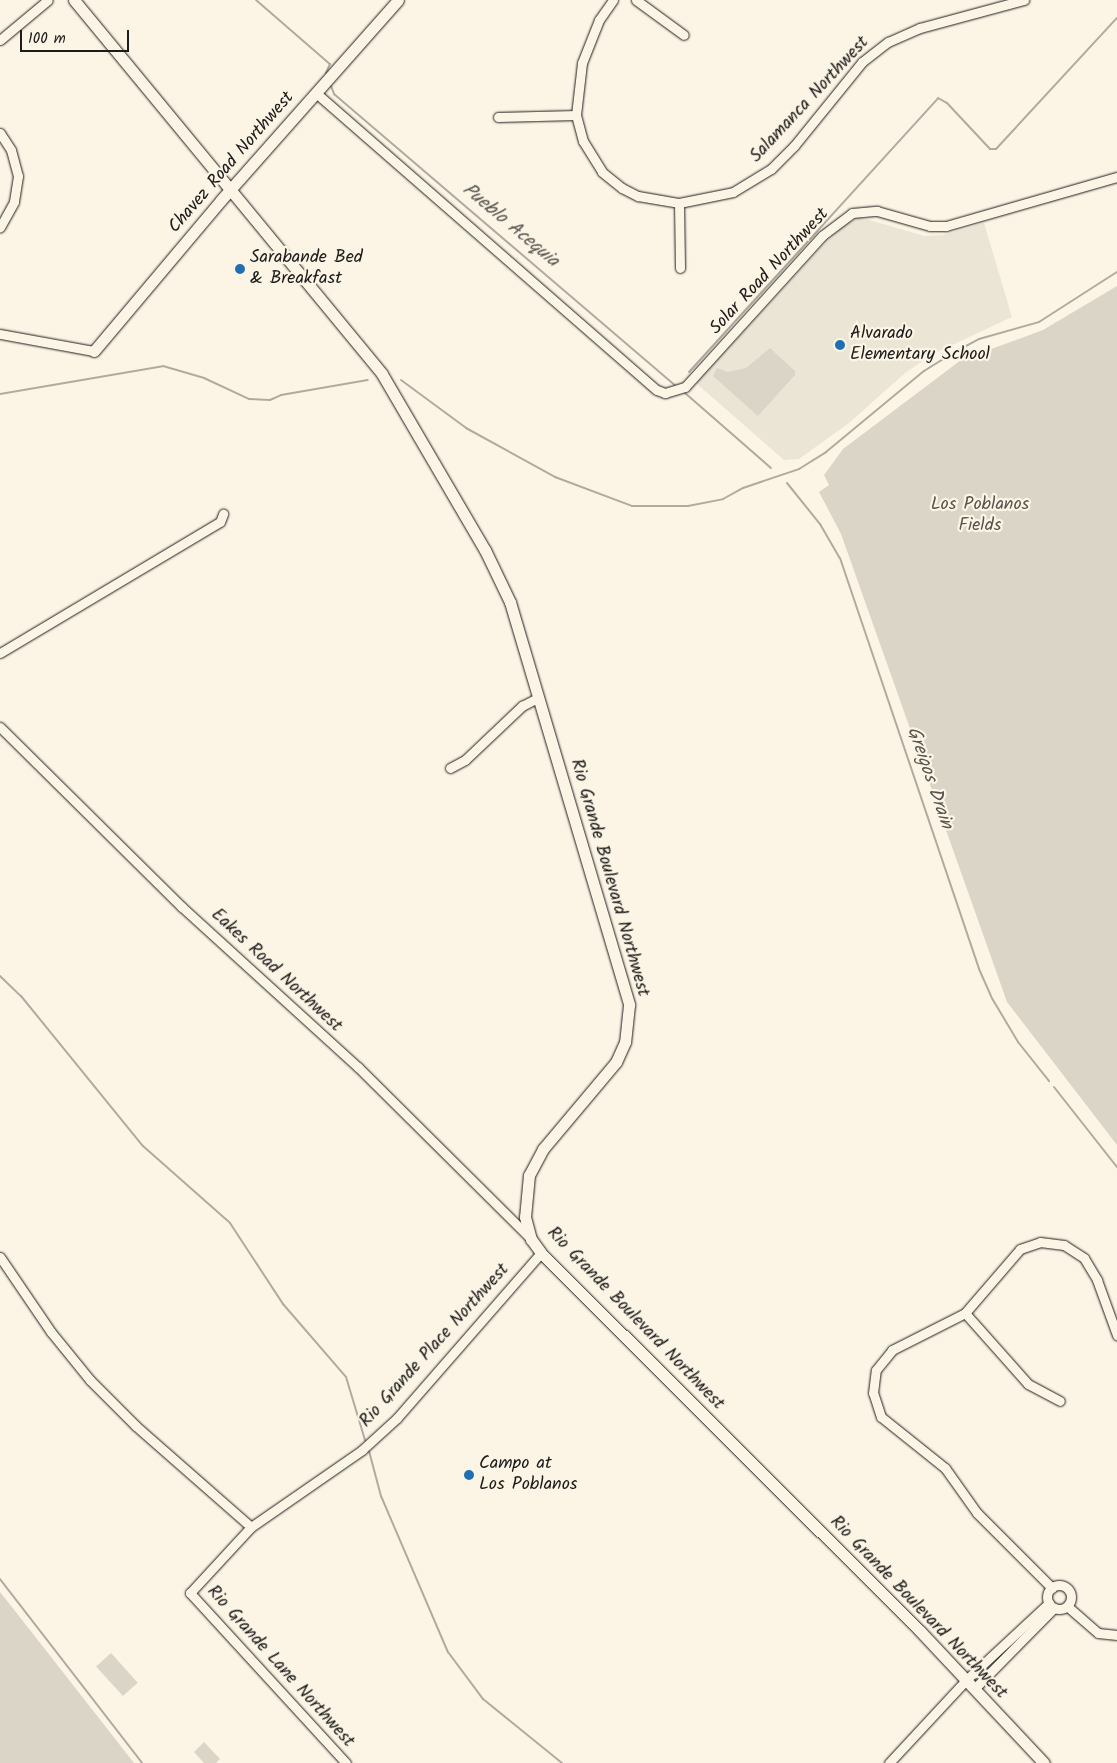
<!DOCTYPE html>
<html>
<head>
<meta charset="utf-8">
<style>
  body { margin:0 }
  #map { position:relative; width:1117px; height:1763px; overflow:hidden; background:#fcf5e5; font-family:Kalam,sans-serif }
  div>[style] { position:absolute }
  [style*='--x'] { left:calc(var(--x)*1px); top:calc(var(--y)*1px); width:calc(var(--w)*1px); rotate:calc(var(--a)*1deg) }
  .built>* { inset:0; background:#ebe5d6 }
  .green>* { inset:0; background:#dbd5c8; transform-origin:0 0 }
  .stream>* { height:2px; margin:-1px; padding:0 1px; transform-origin:1px; border-radius:1px; background:#b0aba1 }
  .roads { filter:drop-shadow(0 0 1px #1c1c1c) drop-shadow(0 0 1px #1c1c1c) }
  .minor>* { height:9px; margin:-4.5px; padding:0 4.5px; transform-origin:4.5px; border-radius:4.5px; background:#fcf5e5 }
  .minor>.ring { margin:-4.5px; padding:0; box-sizing:content-box; background:none; border:9px solid #fcf5e5; border-radius:50% }
  .tertiary>* { height:11px; margin:-5.5px; padding:0 5.5px; transform-origin:5.5px; border-radius:5.5px; background:#fcf5e5 }
  .dots>* { width:14px; height:14px; translate:-50% -50%; box-sizing:border-box; border:2px solid #fcf5e5; border-radius:50% }
  span { translate:-50% -50%; white-space:nowrap; text-align:center; line-height:1.15; -webkit-text-stroke:4.5px #fcf5e5; paint-order:stroke }
  .street-label { font-size:18px; color:#1c1c1c }
  .poi-label { font-size:18px; color:#1c1c1c }
  .left { translate:0 -50%; text-align:left }
  .park-label { font-size:18px; color:#555450 }
  .water-label { font-size:19px; color:#575551; font-style:italic }
  .scale { position:absolute; left:20px; top:30px; width:109px; height:22px; box-sizing:border-box; border:2px solid #1c1c1c; border-top:0; padding-left:6px; font-size:15px; line-height:18px; white-space:nowrap; color:#1c1c1c; -webkit-text-stroke:4px #fcf5e5; paint-order:stroke }
</style>
</head>
<body>
<div id="map">
  <div class="built">
    <i style="clip-path:polygon(859px 217px,925px 236px,943px 235px,984px 223px,1012px 317px,933px 354px,905px 373px,849px 423px,799px 459px,784px 460px,696px 383px,838px 229px)"></i>
  </div>
  <div class="green">
    <i style="clip-path:polygon(1117px 286px,1117px 1145px,1007px 1002px,841px 534px,819px 492px,829px 485px,824px 475px,843px 449px,961px 360px,1043px 330px)"></i>
    <i style="clip-path:polygon(770px 348px,795px 371px,795px 375px,758px 416px,713px 376px,717px 368px,728px 372px,746px 368px)"></i>
    <i style="clip-path:polygon(0 1592px,8px 1602px,134px 1763px,0 1763px)"></i>
    <i style="left:111px;top:1653px;width:40px;height:20px;rotate:48deg"></i>
    <i style="clip-path:polygon(204px 1742px,220px 1759px,216px 1763px,204px 1763px,194px 1752px)"></i>
  </div>
  <div class="stream">
    <i style="--x:256;--y:0;--w:98;--a:40.9"></i>
    <i style="--x:330;--y:64;--w:10;--a:114"></i>
    <i style="--x:331;--y:86;--w:9;--a:69"></i>
    <i style="--x:334;--y:94;--w:448;--a:40.5"></i>
    <i style="--x:689;--y:372;--w:370;--a:-47.7"></i>
    <i style="--x:938;--y:98;--w:10;--a:29"></i>
    <i style="--x:947;--y:103;--w:63;--a:46.9"></i>
    <i style="--x:990;--y:149;--w:6;--a:0"></i>
    <i style="--x:996;--y:149;--w:178;--a:-47.3"></i>
    <i style="--x:401;--y:380;--w:81;--a:36.4"></i>
    <i style="--x:466;--y:428;--w:102;--a:28.8"></i>
    <i style="--x:555;--y:477;--w:82;--a:20.6"></i>
    <i style="--x:632;--y:506;--w:56;--a:0"></i>
    <i style="--x:688;--y:506;--w:36;--a:-11"></i>
    <i style="--x:723;--y:499;--w:23;--a:-29"></i>
    <i style="--x:743;--y:488;--w:59;--a:-18.7"></i>
    <i style="--x:799;--y:469;--w:32;--a:-32"></i>
    <i style="--x:826;--y:452;--w:127;--a:-39.6"></i>
    <i style="--x:924;--y:371;--w:32;--a:-32"></i>
    <i style="--x:951;--y:354;--w:32;--a:-28"></i>
    <i style="--x:979;--y:339;--w:62;--a:-15.8"></i>
    <i style="--x:1039;--y:322;--w:93;--a:-32.7"></i>
    <i style="--x:685;--y:393;--w:114;--a:41.1"></i>
    <i style="--x:0;--y:394;--w:165;--a:-9.7"></i>
    <i style="--x:163;--y:366;--w:43;--a:16.3"></i>
    <i style="--x:204;--y:378;--w:50;--a:25"></i>
    <i style="--x:249;--y:399;--w:21;--a:3"></i>
    <i style="--x:270;--y:400;--w:12;--a:-24"></i>
    <i style="--x:281;--y:395;--w:88;--a:-9.8"></i>
    <i style="--x:787;--y:483;--w:53;--a:51.2"></i>
    <i style="--x:820;--y:524;--w:39;--a:60"></i>
    <i style="--x:840;--y:558;--w:434;--a:71.3"></i>
    <i style="--x:979;--y:969;--w:34;--a:66"></i>
    <i style="--x:993;--y:1000;--w:49;--a:59.2"></i>
    <i style="--x:1018;--y:1042;--w:50;--a:51.5"></i>
    <i style="--x:0;--y:976;--w:29;--a:44"></i>
    <i style="--x:21;--y:996;--w:193;--a:50.9"></i>
    <i style="--x:143;--y:1146;--w:116;--a:41.5"></i>
    <i style="--x:230;--y:1223;--w:97;--a:56.8"></i>
    <i style="--x:283;--y:1304;--w:96;--a:49.2"></i>
    <i style="--x:346;--y:1377;--w:66;--a:73.2"></i>
    <i style="--x:1054;--y:1087;--w:102;--a:51.8"></i>
    <i style="--x:369;--y:1451;--w:47;--a:75.1"></i>
    <i style="--x:381;--y:1496;--w:170;--a:66.8"></i>
    <i style="--x:448;--y:1652;--w:59;--a:53.3"></i>
    <i style="--x:483;--y:1699;--w:102;--a:39"></i>
    <i style="--x:0;--y:1579;--w:232;--a:52.3"></i>
  </div>
  <div class="roads">
    <div class="minor">
      <i style="--x:613;--y:0;--w:24;--a:125"></i>
      <i style="--x:599;--y:20;--w:46;--a:111.6"></i>
      <i style="--x:582;--y:63;--w:52;--a:96.6"></i>
      <i style="--x:576;--y:115;--w:27;--a:75"></i>
      <i style="--x:583;--y:141;--w:36;--a:58"></i>
      <i style="--x:602;--y:172;--w:26;--a:39"></i>
      <i style="--x:622;--y:188;--w:18;--a:27"></i>
      <i style="--x:638;--y:196;--w:42;--a:9.7"></i>
      <i style="--x:679;--y:203;--w:55;--a:-11.5"></i>
      <i style="--x:733;--y:192;--w:44;--a:-31.2"></i>
      <i style="--x:771;--y:169;--w:33;--a:-45"></i>
      <i style="--x:794;--y:146;--w:108;--a:-51"></i>
      <i style="--x:862;--y:62;--w:33;--a:-38"></i>
      <i style="--x:888;--y:42;--w:35;--a:-24"></i>
      <i style="--x:920;--y:28;--w:108;--a:-15.1"></i>
      <i style="--x:636;--y:0;--w:59;--a:36.1"></i>
      <i style="--x:0;--y:40;--w:62;--a:-39.8"></i>
      <i style="--x:316;--y:93;--w:452;--a:41.1"></i>
      <i style="--x:657;--y:390;--w:9;--a:21"></i>
      <i style="--x:665;--y:393;--w:21;--a:-17"></i>
      <i style="--x:685;--y:387;--w:205;--a:-47.8"></i>
      <i style="--x:823;--y:235;--w:36;--a:-37"></i>
      <i style="--x:852;--y:213;--w:25;--a:-5"></i>
      <i style="--x:877;--y:211;--w:55;--a:15.8"></i>
      <i style="--x:930;--y:226;--w:16;--a:0"></i>
      <i style="--x:946;--y:226;--w:178;--a:-16"></i>
      <i style="--x:498;--y:117;--w:78;--a:-1.5"></i>
      <i style="--x:0;--y:133;--w:20;--a:57"></i>
      <i style="--x:11;--y:150;--w:27;--a:75"></i>
      <i style="--x:18;--y:176;--w:26;--a:99"></i>
      <i style="--x:14;--y:202;--w:29;--a:119"></i>
      <i style="--x:679;--y:203;--w:65;--a:89.1"></i>
      <i style="--x:0;--y:334;--w:96;--a:10.3"></i>
      <i style="--x:0;--y:653;--w:256;--a:-30.8"></i>
      <i style="--x:220;--y:522;--w:9;--a:-69"></i>
      <i style="--x:0;--y:727;--w:256;--a:44.7"></i>
      <i style="--x:182;--y:907;--w:238;--a:42.3"></i>
      <i style="--x:358;--y:1067;--w:244;--a:44.8"></i>
      <i style="--x:450;--y:768;--w:17;--a:-28"></i>
      <i style="--x:465;--y:760;--w:79;--a:-43.5"></i>
      <i style="--x:522;--y:706;--w:18;--a:-27"></i>
      <i style="--x:0;--y:1257;--w:91;--a:55.8"></i>
      <i style="--x:51;--y:1332;--w:62;--a:50.9"></i>
      <i style="--x:90;--y:1380;--w:65;--a:45"></i>
      <i style="--x:136;--y:1426;--w:153;--a:41.3"></i>
      <i style="--x:965;--y:1313;--w:95;--a:48.4"></i>
      <i style="--x:1028;--y:1384;--w:36;--a:28"></i>
      <i class="ring" style="left:1047px;top:1585px;width:15px;height:15px"></i>
      <i style="--x:1052;--y:1588;--w:106;--a:-135"></i>
      <i style="--x:977;--y:1513;--w:55;--a:-125.4"></i>
      <i style="--x:945;--y:1468;--w:82;--a:-141.4"></i>
      <i style="--x:881;--y:1417;--w:25;--a:-108"></i>
      <i style="--x:873;--y:1393;--w:23;--a:-83"></i>
      <i style="--x:876;--y:1370;--w:26;--a:-51"></i>
      <i style="--x:892;--y:1350;--w:82;--a:-26.9"></i>
      <i style="--x:965;--y:1313;--w:84;--a:-49.3"></i>
      <i style="--x:1020;--y:1249;--w:21;--a:-19"></i>
      <i style="--x:1040;--y:1242;--w:24;--a:7"></i>
      <i style="--x:1064;--y:1245;--w:24;--a:33"></i>
      <i style="--x:1084;--y:1258;--w:26;--a:59"></i>
      <i style="--x:1097;--y:1280;--w:59;--a:70"></i>
      <i style="--x:1067;--y:1606;--w:41;--a:41.1"></i>
      <i style="--x:1098;--y:1633;--w:19;--a:6"></i>
      <i style="--x:974;--y:1689;--w:114;--a:-45.4"></i>
      <i style="--x:346;--y:1763;--w:231;--a:-132.5"></i>
      <i style="--x:190;--y:1593;--w:90;--a:-47.3"></i>
      <i style="--x:251;--y:1527;--w:135;--a:-34.7"></i>
      <i style="--x:362;--y:1450;--w:47;--a:-42.4"></i>
      <i style="--x:397;--y:1418;--w:219;--a:-48.9"></i>
      <i style="--x:889;--y:1763;--w:113;--a:-47.1"></i>
      <i style="--x:966;--y:1680;--w:113;--a:-42.9"></i>
    </div>
    <div class="tertiary">
      <i style="--x:74;--y:0;--w:484;--a:50.5"></i>
      <i style="--x:382;--y:374;--w:204;--a:59.7"></i>
      <i style="--x:485;--y:550;--w:58;--a:64.3"></i>
      <i style="--x:510;--y:602;--w:420;--a:73.5"></i>
      <i style="--x:629;--y:1005;--w:37;--a:96"></i>
      <i style="--x:625;--y:1042;--w:22;--a:114"></i>
      <i style="--x:616;--y:1062;--w:114;--a:130"></i>
      <i style="--x:543;--y:1149;--w:30;--a:118"></i>
      <i style="--x:529;--y:1175;--w:42;--a:95.4"></i>
      <i style="--x:525;--y:1217;--w:23;--a:75"></i>
      <i style="--x:531;--y:1239;--w:17;--a:54"></i>
      <i style="--x:541;--y:1253;--w:535;--a:44.92"></i>
      <i style="--x:920;--y:1631;--w:181;--a:46.8"></i>
      <i style="--x:94;--y:351;--w:197;--a:-49.9"></i>
      <i style="--x:221;--y:200;--w:267;--a:-48.5"></i>
    </div>
  </div>
  <div class="dots">
    <i style="left:240px;top:269px;background:#1f6fb2"></i>
    <i style="left:840px;top:345px;background:#1f6fb2"></i>
    <i style="left:469px;top:1475px;background:#1f6fb2"></i>
  </div>
  <div class="street-label">
    <span style="left:810px;top:100px;rotate:-47deg">Salamanca Northwest</span>
    <span style="left:232px;top:163px;rotate:-49deg">Chavez Road Northwest</span>
    <span style="left:770px;top:272px;rotate:-47deg">Solar Road Northwest</span>
    <span style="left:609px;top:878px;rotate:74deg">Rio Grande Boulevard Northwest</span>
    <span style="left:276px;top:971px;rotate:43deg">Eakes Road Northwest</span>
    <span style="left:635px;top:1319px;rotate:46deg">Rio Grande Boulevard Northwest</span>
    <span style="left:435px;top:1346px;rotate:-48deg">Rio Grande Place Northwest</span>
    <span style="left:918px;top:1608px;rotate:46deg">Rio Grande Boulevard Northwest</span>
    <span style="left:280px;top:1667px;rotate:48deg">Rio Grande Lane Northwest</span>
  </div>
  <div class="poi-label">
    <span class="left" style="left:250px;top:269px">Sarabande Bed<br>&amp; Breakfast</span>
    <span class="left" style="left:850px;top:345px">Alvarado<br>Elementary School</span>
    <span class="left" style="left:479px;top:1475px">Campo at<br>Los Poblanos</span>
  </div>
  <div class="park-label">
    <span style="left:980px;top:516px">Los Poblanos<br>Fields</span>
  </div>
  <div class="water-label">
    <span style="left:510px;top:226px;rotate:40deg">Pueblo Acequia</span>
    <span style="left:929px;top:778px;rotate:71deg">Greigos Drain</span>
  </div>
  <div class="scale">100 m</div>
</div>
</body>
</html>
